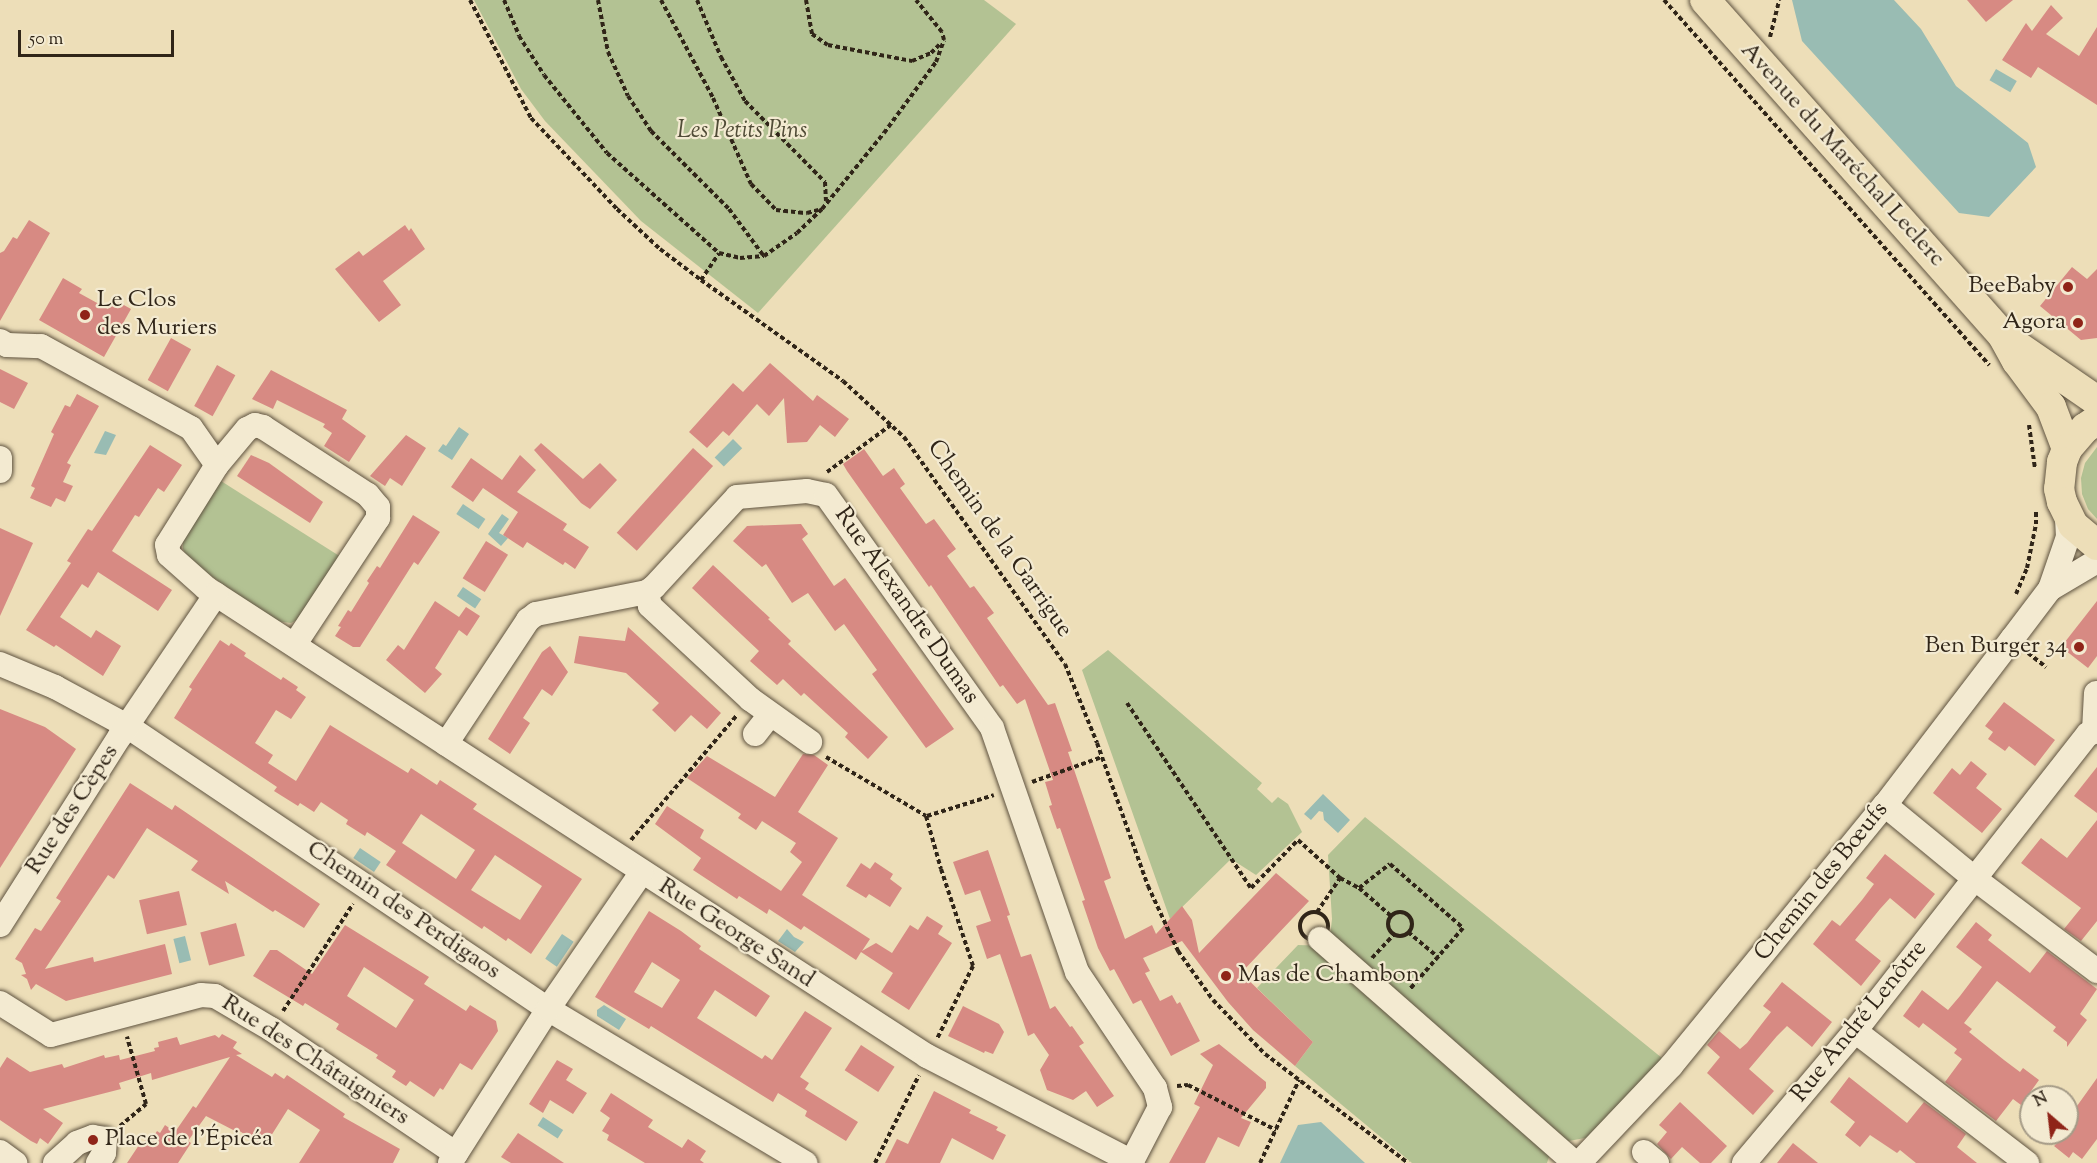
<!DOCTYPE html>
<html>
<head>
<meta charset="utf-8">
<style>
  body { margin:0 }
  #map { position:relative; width:2097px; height:1163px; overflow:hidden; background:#eddeb8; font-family:"Sorts Mill Goudy",serif }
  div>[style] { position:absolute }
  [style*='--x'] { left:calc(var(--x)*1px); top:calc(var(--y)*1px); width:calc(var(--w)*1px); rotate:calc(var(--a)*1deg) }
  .green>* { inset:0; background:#b3c293 }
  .water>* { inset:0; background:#99bcb3; transform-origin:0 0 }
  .building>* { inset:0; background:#d78a83; transform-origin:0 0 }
  .path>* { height:4px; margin-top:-2px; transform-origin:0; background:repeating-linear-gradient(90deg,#302518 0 4.5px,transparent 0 7.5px) }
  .path>.ring { margin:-2px; padding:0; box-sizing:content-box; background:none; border:4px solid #302518; border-radius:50% }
  .roads { filter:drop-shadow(0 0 2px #5f5340) drop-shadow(0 0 2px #5f5340) }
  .minor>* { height:24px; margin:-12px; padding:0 12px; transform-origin:12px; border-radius:12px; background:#f3ead1 }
  .major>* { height:30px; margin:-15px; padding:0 15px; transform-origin:15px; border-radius:15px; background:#eddeb8 }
  .dots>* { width:16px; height:16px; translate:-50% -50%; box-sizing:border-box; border:3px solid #f3ead1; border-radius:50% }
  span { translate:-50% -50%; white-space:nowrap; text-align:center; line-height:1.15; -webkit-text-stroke:4.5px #f3ead1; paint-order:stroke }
  .park-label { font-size:24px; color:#514c37; font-style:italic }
  .street-label { font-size:24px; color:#302518 }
  .poi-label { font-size:24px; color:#302518 }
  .right { translate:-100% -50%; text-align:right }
  .left { translate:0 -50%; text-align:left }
  .north { position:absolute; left:2019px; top:1085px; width:60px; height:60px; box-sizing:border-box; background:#f3ead1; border:2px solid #a59b87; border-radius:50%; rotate:332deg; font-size:16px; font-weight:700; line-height:24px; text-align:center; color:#302518 }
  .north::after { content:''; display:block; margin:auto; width:21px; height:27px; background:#8f2418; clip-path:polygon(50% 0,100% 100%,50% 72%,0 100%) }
  .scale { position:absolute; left:18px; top:30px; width:156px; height:27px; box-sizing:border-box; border:3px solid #302518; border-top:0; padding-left:8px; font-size:18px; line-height:21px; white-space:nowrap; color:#302518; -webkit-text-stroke:4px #f3ead1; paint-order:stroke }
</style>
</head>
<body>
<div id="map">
  <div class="green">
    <i style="clip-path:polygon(474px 0,984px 0,1016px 24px,758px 313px,641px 221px,545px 121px,521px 89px)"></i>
    <i style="clip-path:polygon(2097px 447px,2097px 519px,2088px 509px,2082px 494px,2081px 478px,2085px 463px)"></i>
    <i style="clip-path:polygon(221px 481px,341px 557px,303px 617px,291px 623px,276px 621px,188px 560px,183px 549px,183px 540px)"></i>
    <i style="clip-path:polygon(1108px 650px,1262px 783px,1257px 789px,1272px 803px,1278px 797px,1288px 804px,1302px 832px,1256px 875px,1231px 859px,1170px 919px,1082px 670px)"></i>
    <i style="clip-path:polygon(1365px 817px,1662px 1058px,1590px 1137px,1553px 1144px,1547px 1163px,1412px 1163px,1295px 1066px,1313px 1042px,1257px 988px,1298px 945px,1329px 946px,1332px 919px,1328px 855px)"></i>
  </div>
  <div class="water">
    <i style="clip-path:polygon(1792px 0,1894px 0,1921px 29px,1956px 86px,2028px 143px,2036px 167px,1989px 217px,1959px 213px,1802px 41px)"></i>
    <i style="left:1996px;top:69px;width:24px;height:13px;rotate:30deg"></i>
    <i style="clip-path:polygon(459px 427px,469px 434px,452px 460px,438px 451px,443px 444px,446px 446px)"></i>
    <i style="clip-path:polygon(105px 431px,116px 435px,106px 455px,94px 453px)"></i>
    <i style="left:733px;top:439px;width:13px;height:26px;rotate:45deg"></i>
    <i style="left:463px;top:504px;width:27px;height:12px;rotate:34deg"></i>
    <i style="clip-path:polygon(502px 514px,509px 519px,499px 533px,508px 538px,501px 546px,488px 534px)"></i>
    <i style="left:463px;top:587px;width:22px;height:11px;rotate:34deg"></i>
    <i style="clip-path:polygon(1323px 794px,1350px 820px,1338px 833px,1324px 820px,1323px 812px,1319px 811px,1311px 820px,1304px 814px)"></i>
    <i style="left:360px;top:848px;width:25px;height:12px;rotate:34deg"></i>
    <i style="clip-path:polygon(787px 929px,794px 937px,804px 942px,795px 952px,778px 941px)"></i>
    <i style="left:562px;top:934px;width:14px;height:30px;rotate:34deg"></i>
    <i style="left:185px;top:936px;width:25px;height:12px;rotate:76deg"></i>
    <i style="clip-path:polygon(604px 1005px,626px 1019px,619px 1030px,597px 1016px,597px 1010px)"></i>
    <i style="left:543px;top:1117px;width:24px;height:10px;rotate:33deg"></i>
    <i style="clip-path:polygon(1321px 1122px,1365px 1163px,1280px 1163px,1298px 1125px)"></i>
  </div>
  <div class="building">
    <i style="clip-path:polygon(1967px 0,2013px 0,1986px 22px)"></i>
    <i style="clip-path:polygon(2051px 5px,2063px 18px,2046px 34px,2079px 56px,2097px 27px,2097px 105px,2038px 67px,2031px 78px,2002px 60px,2026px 23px,2032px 31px)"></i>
    <i style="clip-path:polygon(29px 220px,50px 233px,0 321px,0 253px,4px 251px,13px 237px,17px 239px)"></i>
    <i style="clip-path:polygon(405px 225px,409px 231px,411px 228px,425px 249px,383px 281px,401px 305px,379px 322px,335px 269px,359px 251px,363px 256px)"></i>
    <i style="clip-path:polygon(2072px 267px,2087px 279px,2097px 269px,2097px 338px,2081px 340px,2040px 306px)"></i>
    <i style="clip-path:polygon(63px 278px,82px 289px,79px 293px,108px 309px,113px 299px,131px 309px,104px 357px,39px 320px)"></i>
    <i style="left:171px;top:338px;width:23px;height:48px;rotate:29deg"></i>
    <i style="clip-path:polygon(770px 363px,813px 401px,817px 395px,849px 419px,835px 437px,820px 425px,807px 442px,787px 443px,784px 398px,769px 416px,757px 404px,729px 436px,723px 431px,707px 448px,689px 432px,733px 383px,743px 392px)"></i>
    <i style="left:217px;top:365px;width:21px;height:47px;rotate:29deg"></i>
    <i style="clip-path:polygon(0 369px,28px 383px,14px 409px,0 402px)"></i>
    <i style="clip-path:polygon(271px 370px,347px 410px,342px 419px,366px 436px,349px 462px,324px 446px,332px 433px,323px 427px,325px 424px,277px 400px,273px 409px,252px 399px)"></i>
    <i style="clip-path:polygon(77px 394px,99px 406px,67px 463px,71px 465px,63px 482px,73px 486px,65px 502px,56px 498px,51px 507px,30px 498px,35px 488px,31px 486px,54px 434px,51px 432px,65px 405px,70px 407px)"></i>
    <i style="clip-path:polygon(406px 435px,426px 448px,402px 486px,390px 478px,385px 486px,370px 476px)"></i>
    <i style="clip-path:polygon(541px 443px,583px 479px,600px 463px,617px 480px,590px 509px,581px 503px,534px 450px)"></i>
    <i style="clip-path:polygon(150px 445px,182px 465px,164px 492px,158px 488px,139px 517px,135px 515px,112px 551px,172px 590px,158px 611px,98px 572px,88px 588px,82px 584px,60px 617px,91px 638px,96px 630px,121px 646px,103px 676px,56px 645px,54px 647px,26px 630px,71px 563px,67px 561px,88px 529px,92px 531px)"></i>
    <i style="left:693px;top:448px;width:27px;height:114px;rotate:42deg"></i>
    <i style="clip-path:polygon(864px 449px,883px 476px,894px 468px,905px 484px,900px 488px,926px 524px,934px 519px,956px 549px,947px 556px,970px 588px,974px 586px,994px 613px,987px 618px,1048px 705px,1055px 703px,1072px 751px,1068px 752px,1111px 878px,1104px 881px,1125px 939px,1152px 925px,1156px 934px,1182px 906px,1192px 920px,1199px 953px,1276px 873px,1309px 901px,1241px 973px,1313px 1042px,1295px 1066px,1253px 1030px,1228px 1002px,1182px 941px,1143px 958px,1150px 971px,1145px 973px,1160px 1001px,1172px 995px,1177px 1004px,1180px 1002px,1200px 1041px,1171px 1056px,1141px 1000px,1133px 1004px,1114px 969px,1110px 971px,1098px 948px,1082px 901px,1085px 900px,1060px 828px,1057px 829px,1049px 806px,1052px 805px,1045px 782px,1053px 780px,1025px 699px,1017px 704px,1003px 685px,1000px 687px,931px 585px,929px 587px,847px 471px,843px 464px)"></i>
    <i style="clip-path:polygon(251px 455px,269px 463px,323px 502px,310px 523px,237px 476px)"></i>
    <i style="clip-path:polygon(520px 455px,536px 470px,517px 492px,567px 524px,563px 530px,589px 547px,575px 569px,565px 562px,563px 565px,527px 542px,523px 548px,503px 535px,518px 512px,483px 488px,473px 502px,451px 487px,471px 458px,502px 480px)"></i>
    <i style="clip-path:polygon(413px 515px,440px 532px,418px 565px,414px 562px,360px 647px,353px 647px,335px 636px,341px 627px,338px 626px,348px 610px,351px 612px,369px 583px,367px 581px,377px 566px,380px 568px)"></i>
    <i style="clip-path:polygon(801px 524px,808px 534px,802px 539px,834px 586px,845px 578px,954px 729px,926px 748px,872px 674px,877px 670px,844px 624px,835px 631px,808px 593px,792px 603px,766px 564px,762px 567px,733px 541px,747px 526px)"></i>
    <i style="clip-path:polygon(0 528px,33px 543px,0 616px)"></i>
    <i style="left:486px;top:541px;width:26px;height:44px;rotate:32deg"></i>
    <i style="clip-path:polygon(713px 565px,770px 618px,768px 619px,791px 641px,788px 644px,888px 737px,868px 759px,845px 737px,848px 733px,804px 693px,801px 696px,783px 679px,777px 685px,750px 661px,759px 651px,692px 588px)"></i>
    <i style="clip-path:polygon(435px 601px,459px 617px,466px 607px,480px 616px,467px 636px,459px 630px,435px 668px,442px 674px,425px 693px,386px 660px,398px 645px,404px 650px)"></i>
    <i style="clip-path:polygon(2097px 601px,2097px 656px,2088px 668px,2061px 647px)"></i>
    <i style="clip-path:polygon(628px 627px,721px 713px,707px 729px,691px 715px,675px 732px,652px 710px,659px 703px,626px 673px,574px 663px,579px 636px,625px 641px)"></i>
    <i style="clip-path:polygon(evenodd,220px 640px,229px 646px,231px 643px,246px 653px,244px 656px,281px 680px,283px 677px,298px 687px,296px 690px,306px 697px,291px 719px,276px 710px,255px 743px,273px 755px,268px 763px,296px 781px,330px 725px,408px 773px,411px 768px,437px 785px,440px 780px,477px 804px,473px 809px,582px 879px,531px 954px,508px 938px,506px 941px,484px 926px,482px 929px,386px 865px,396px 851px,367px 832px,365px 836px,346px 824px,348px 820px,321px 802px,314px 812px,300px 803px,298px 806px,274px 791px,277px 787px,174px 718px,192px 689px,189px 687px,220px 640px,421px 814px,475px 850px,456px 879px,402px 843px,421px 814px,220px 640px,495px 855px,542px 886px,520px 920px,471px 890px,495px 855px)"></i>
    <i style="clip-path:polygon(550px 646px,568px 672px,552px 696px,542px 689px,523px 718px,530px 723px,510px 754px,488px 739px,542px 652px)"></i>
    <i style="clip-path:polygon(2004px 702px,2055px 740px,2035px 766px,2009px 746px,2005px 751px,1988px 739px,1993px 732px,1985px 726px)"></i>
    <i style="clip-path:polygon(0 709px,45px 727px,76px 749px,0 868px)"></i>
    <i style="clip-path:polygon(803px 754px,814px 755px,828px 765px,798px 812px,838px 838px,802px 895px,870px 939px,862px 951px,876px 943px,892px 953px,910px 925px,918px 930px,927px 916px,943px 926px,938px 934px,952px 943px,909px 1010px,881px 992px,893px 973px,861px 952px,856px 960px,804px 926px,801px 930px,769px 909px,767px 914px,739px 896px,737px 899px,693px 870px,701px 858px,655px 824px,667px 806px,704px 830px,700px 838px,781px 891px,802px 862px,790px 852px,796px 843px,762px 821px,756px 830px,738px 818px,741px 814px,687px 778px,707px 756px,775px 797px)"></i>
    <i style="clip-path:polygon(1971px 761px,1987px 774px,1976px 788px,2002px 809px,1982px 833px,1933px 793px,1952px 768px,1960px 775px)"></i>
    <i style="clip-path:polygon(2097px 767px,2097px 813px,2074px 796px)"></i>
    <i style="clip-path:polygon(130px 783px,172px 810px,175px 805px,320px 904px,304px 928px,275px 910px,273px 912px,225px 881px,229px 894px,191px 870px,198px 861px,147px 828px,114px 879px,108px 875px,45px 969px,93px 957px,94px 962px,165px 944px,172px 974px,66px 1001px,36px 984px,31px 990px,27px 979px,21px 975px,26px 974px,22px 963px,15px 959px,35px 928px,41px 931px,61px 901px,56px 898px)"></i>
    <i style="clip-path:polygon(2097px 820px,2097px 921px,2081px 941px,2064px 929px,2081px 908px,2021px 863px,2041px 838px,2067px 858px)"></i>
    <i style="clip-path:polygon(988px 850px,1010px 915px,1007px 916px,1021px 957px,1031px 954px,1050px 1009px,1055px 1006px,1070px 1027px,1072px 1026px,1084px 1043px,1079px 1046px,1114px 1096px,1097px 1107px,1086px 1091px,1073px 1100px,1047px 1090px,1040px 1070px,1049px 1055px,1034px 1033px,1028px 1036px,1000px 954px,987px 959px,976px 926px,991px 921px,980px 890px,965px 895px,953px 862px)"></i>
    <i style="clip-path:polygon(1885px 854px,1935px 894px,1915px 919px,1890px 898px,1880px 909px,1855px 940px,1881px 961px,1861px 986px,1813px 944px,1832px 920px,1840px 926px,1862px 900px,1874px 884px,1866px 878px)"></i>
    <i style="clip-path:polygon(875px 862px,893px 874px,890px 879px,902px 888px,890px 907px,869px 894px,866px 898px,846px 886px,861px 863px,870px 869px)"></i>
    <i style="left:179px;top:891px;width:35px;height:41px;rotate:77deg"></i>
    <i style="clip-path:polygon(evenodd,649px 911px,681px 931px,701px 946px,699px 949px,770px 996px,756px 1017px,715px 990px,697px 1018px,762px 1059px,765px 1055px,772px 1060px,805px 1011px,832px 1028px,800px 1077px,809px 1083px,805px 1089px,858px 1122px,846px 1141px,805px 1116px,807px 1111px,778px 1093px,773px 1102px,651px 1026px,649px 1029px,595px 997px,649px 911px,652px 962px,680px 980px,662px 1008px,634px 992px,652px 962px)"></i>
    <i style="clip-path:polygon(1976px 922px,1992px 935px,1988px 940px,2030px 973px,2047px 951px,2097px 989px,2080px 1014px,2087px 1020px,2067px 1047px,2067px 1042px,2053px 1031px,2056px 1027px,1997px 981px,1964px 1023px,1972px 1029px,1969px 1032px,2004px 1060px,2020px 1072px,2023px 1068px,2039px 1080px,2021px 1105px,2013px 1099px,1996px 1121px,1945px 1082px,1962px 1059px,1954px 1053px,1957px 1049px,1923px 1023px,1919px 1028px,1903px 1016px,1922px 990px,1948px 1010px,1960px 996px,1982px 967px,1956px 947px)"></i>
    <i style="left:236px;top:923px;width:34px;height:37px;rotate:75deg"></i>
    <i style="clip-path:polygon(evenodd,345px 925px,429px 977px,424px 984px,466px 1011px,470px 1005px,496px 1021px,498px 1031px,472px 1070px,460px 1063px,443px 1090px,440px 1088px,434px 1097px,410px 1081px,406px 1086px,392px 1077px,396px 1071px,376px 1058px,378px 1055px,336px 1029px,339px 1024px,305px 1003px,303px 1006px,253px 976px,270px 950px,277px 950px,312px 974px,345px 925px,364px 967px,414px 1000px,396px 1028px,347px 996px,364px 967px)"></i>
    <i style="clip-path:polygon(1782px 982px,1832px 1022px,1812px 1047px,1787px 1026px,1777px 1036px,1749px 1069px,1774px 1091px,1753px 1115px,1707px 1073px,1720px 1057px,1707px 1045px,1719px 1031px,1740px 1049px,1747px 1043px,1771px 1012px,1763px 1006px)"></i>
    <i style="clip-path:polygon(963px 1006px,999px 1024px,1004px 1032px,993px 1054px,985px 1051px,984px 1053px,948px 1036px)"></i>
    <i style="clip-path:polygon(222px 1034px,237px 1042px,233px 1048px,242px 1054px,236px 1055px,272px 1077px,275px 1073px,284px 1079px,287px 1075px,345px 1114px,343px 1117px,400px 1149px,393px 1163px,299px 1163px,320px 1130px,288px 1109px,264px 1147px,238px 1130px,237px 1132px,206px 1116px,188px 1141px,191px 1143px,178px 1163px,127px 1163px,139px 1145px,141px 1146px,148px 1136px,152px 1139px,157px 1131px,160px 1133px,165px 1125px,175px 1132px,193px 1106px,196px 1108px,230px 1057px,152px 1080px,151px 1073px,119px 1083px,121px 1089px,43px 1109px,63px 1123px,48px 1144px,40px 1138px,37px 1144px,31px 1141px,0 1120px,0 1068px,7px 1057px,30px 1072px,62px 1064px,64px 1068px,104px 1055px,105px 1058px,119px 1055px,120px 1060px,155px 1051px,154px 1048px,159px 1047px,158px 1042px,177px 1037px,180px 1045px,215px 1035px,219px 1038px)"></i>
    <i style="clip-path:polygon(1219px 1044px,1266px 1082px,1266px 1088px,1241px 1118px,1251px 1122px,1239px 1147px,1218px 1137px,1205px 1163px,1169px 1163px,1200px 1107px,1194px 1104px,1213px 1065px,1200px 1054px)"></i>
    <i style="left:861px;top:1045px;width:40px;height:30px;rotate:33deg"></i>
    <i style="clip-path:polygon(557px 1060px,573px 1069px,566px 1080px,587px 1093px,573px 1114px,550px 1100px,543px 1113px,529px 1104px)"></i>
    <i style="clip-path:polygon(1849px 1077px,1907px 1123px,1924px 1102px,1966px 1134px,1957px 1147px,1977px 1163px,1916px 1163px,1900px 1150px,1897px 1153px,1870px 1135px,1860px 1147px,1845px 1135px,1855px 1122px,1830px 1102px)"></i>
    <i style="clip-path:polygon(2097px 1078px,2097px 1139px,2082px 1159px,2073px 1152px,2069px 1158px,2054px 1146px,2067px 1133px,2067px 1120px)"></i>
    <i style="clip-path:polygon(934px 1091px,971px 1110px,969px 1113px,998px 1127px,996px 1130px,1006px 1135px,993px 1160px,952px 1138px,940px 1163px,885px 1163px,897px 1139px,908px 1144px)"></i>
    <i style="clip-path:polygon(611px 1093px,653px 1120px,648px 1127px,682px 1148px,688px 1139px,706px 1151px,700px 1160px,704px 1163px,645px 1163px,607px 1140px,609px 1135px,602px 1131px,610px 1118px,600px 1111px)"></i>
    <i style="clip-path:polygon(1680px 1102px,1727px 1146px,1711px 1163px,1700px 1163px,1682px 1147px,1671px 1159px,1657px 1144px,1667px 1132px,1659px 1125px)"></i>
    <i style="clip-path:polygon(518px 1133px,564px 1163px,511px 1163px,501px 1157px)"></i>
    <i style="clip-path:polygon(1793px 1143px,1818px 1163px,1777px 1163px)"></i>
  </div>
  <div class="path">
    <i style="--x:470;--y:0;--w:133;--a:62.7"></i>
    <i style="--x:531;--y:118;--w:125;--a:46.6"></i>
    <i style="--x:617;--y:209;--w:59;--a:42.9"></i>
    <i style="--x:660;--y:249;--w:51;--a:37.1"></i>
    <i style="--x:701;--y:280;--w:174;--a:35.4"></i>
    <i style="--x:843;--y:381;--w:83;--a:42.6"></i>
    <i style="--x:904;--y:437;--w:278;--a:54.7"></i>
    <i style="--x:1065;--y:664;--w:85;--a:67.9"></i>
    <i style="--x:1097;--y:743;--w:152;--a:70.4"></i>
    <i style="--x:1148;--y:886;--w:72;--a:65.2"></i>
    <i style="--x:1178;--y:951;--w:60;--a:54.5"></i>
    <i style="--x:1213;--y:1000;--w:75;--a:46.1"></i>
    <i style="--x:1265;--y:1054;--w:180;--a:37.3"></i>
    <i style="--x:504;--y:0;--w:39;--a:67"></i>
    <i style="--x:519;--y:36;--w:46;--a:57.3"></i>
    <i style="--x:544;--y:75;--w:100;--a:51.1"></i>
    <i style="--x:607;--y:153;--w:150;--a:41.8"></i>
    <i style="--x:719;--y:253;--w:22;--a:13"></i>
    <i style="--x:740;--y:258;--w:24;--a:-5"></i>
    <i style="--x:764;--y:256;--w:40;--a:-34.9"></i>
    <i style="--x:797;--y:233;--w:35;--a:-44"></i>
    <i style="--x:822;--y:209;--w:98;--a:-50.8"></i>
    <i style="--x:884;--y:133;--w:88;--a:-53.8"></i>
    <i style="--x:936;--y:62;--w:23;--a:-70"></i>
    <i style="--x:944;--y:40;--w:8;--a:-104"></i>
    <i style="--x:942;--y:32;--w:41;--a:-129.1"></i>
    <i style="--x:598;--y:0;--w:53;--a:79.1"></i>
    <i style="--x:608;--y:52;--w:48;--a:65.6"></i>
    <i style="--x:628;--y:96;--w:42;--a:56.7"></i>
    <i style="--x:651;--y:131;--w:110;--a:45"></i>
    <i style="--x:729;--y:209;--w:57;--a:53.5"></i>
    <i style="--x:661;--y:0;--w:111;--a:62"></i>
    <i style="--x:713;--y:98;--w:94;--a:66.2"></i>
    <i style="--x:751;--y:184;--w:36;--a:46"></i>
    <i style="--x:776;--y:210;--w:31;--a:6"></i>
    <i style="--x:807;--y:213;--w:16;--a:-15"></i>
    <i style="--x:697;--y:0;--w:62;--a:67.2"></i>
    <i style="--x:721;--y:57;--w:50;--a:61.4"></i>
    <i style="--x:745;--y:101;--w:114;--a:45.4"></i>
    <i style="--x:825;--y:182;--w:19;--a:87"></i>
    <i style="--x:806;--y:0;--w:35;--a:80"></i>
    <i style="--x:812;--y:34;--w:19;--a:35"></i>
    <i style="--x:828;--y:45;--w:86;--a:10.8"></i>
    <i style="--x:912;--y:61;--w:21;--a:-23"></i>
    <i style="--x:931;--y:53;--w:14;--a:-45"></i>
    <i style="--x:1664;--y:0;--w:489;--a:48.3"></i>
    <i style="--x:1770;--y:37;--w:38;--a:-76"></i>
    <i style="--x:701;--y:280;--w:32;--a:-56"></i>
    <i style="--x:2029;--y:425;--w:44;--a:82.2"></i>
    <i style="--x:827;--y:472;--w:79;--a:-36.3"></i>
    <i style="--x:2016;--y:594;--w:28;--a:-67"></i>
    <i style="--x:2027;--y:568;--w:45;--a:-78.4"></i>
    <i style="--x:2036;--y:524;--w:15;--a:-90"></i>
    <i style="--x:2028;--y:653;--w:23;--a:38"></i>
    <i style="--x:1127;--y:703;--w:223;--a:56.2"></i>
    <i style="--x:1251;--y:888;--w:67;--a:-45.6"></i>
    <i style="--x:1298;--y:840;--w:57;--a:42.1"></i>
    <i style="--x:826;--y:757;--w:116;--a:30.5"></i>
    <i style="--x:926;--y:816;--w:55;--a:74.2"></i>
    <i style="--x:941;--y:869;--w:102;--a:71.7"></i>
    <i style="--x:973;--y:966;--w:81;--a:116.3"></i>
    <i style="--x:1032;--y:782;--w:74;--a:-19.7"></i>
    <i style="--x:927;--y:816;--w:70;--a:-17.4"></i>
    <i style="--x:631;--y:840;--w:164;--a:-49.7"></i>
    <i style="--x:1359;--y:888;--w:43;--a:41.2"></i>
    <i class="ring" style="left:1300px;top:912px;width:24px;height:24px"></i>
    <i style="--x:1317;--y:912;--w:41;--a:-55.9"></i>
    <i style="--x:1340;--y:878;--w:21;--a:28"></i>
    <i style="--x:1359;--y:888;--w:39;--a:-38"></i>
    <i style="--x:1390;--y:864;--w:97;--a:41.2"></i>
    <i style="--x:1463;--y:928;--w:81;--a:131"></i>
    <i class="ring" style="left:1388px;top:912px;width:20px;height:20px"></i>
    <i style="--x:1408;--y:932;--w:39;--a:40"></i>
    <i style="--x:1372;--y:958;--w:33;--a:-47"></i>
    <i style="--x:283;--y:1011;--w:128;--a:-56.8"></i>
    <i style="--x:1177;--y:1086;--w:11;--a:-5"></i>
    <i style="--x:1188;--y:1085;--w:99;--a:27.1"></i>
    <i style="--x:120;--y:1126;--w:34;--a:-40"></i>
    <i style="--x:146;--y:1104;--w:70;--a:-105.8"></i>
    <i style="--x:875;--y:1163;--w:98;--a:-63.4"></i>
    <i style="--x:1260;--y:1163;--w:92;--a:-64.8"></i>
  </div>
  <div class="roads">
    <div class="minor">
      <i style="--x:0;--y:341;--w:8;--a:30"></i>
      <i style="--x:7;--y:345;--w:34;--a:2"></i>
      <i style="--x:41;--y:346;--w:171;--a:28.7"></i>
      <i style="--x:191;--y:428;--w:45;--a:54.9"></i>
      <i style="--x:0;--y:458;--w:13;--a:90"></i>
      <i style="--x:2050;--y:589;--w:55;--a:-30.8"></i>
      <i style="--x:647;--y:592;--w:14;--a:78"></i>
      <i style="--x:650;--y:606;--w:137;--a:42.9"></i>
      <i style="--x:750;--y:699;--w:74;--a:35.6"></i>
      <i style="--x:295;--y:644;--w:151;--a:-56.6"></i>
      <i style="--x:378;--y:518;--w:11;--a:-90"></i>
      <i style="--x:378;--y:507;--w:16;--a:-130"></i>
      <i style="--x:368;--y:495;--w:125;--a:-147.1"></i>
      <i style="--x:263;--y:427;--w:8;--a:-166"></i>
      <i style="--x:255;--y:425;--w:9;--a:153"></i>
      <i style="--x:247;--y:429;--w:47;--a:129.8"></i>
      <i style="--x:217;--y:465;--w:94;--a:122"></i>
      <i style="--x:167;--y:545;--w:10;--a:79"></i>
      <i style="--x:169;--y:555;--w:50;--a:41.7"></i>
      <i style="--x:206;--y:588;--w:860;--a:32.99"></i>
      <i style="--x:927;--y:1056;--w:231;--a:27.3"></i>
      <i style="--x:0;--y:664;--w:60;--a:22.7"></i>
      <i style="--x:55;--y:687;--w:82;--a:28.4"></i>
      <i style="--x:127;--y:726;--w:507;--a:33.91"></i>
      <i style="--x:548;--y:1009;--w:300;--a:30.9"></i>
      <i style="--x:2094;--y:731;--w:38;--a:-87"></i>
      <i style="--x:755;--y:734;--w:24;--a:-52"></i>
      <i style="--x:446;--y:744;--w:149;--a:-56.5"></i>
      <i style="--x:528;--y:620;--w:10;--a:-37"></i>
      <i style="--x:536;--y:614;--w:113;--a:-11.2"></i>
      <i style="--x:647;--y:592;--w:9;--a:-36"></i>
      <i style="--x:654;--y:587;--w:122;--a:-47.3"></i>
      <i style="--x:737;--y:497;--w:70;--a:-4.9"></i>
      <i style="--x:807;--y:491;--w:19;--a:12"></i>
      <i style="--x:826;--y:495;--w:286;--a:54.5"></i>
      <i style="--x:992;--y:728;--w:258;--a:70.8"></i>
      <i style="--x:1077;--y:972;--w:140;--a:56.1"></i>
      <i style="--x:1155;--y:1088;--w:20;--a:75"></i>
      <i style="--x:1160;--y:1107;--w:63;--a:117.4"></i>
      <i style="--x:1885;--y:805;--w:117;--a:39.4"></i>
      <i style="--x:1975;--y:879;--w:153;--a:37"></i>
      <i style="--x:0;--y:925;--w:224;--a:-57.6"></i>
      <i style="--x:120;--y:736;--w:171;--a:-55.9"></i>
      <i style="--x:1320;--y:939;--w:339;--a:41.3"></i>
      <i style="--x:0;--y:1003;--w:60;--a:32.1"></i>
      <i style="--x:51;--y:1035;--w:155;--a:-14.9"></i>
      <i style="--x:201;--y:995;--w:14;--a:4"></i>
      <i style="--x:215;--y:996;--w:65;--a:30.5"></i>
      <i style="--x:271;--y:1029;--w:223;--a:34"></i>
      <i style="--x:1855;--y:1031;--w:217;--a:37.5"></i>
      <i style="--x:0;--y:1152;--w:19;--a:36"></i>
      <i style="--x:1644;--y:1152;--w:17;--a:40"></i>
      <i style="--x:55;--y:1163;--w:30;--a:-42"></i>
      <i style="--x:77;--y:1143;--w:17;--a:-21"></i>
      <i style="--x:93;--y:1137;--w:12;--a:9"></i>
      <i style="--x:105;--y:1139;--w:14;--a:94"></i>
      <i style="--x:104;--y:1153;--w:12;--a:121"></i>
      <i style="--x:450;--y:1163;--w:183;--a:-57.5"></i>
      <i style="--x:548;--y:1009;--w:165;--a:-55.6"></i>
      <i style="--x:1579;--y:1163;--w:134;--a:-46.5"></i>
      <i style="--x:1671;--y:1066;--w:338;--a:-50.7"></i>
      <i style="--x:1885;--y:805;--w:209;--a:-52.6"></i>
      <i style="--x:2012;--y:639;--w:63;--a:-52.8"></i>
      <i style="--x:2050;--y:589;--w:55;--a:-70.9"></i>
      <i style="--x:2068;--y:537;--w:22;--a:-93"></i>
      <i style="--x:1744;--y:1163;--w:172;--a:-49.9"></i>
      <i style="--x:1855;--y:1031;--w:377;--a:-51.9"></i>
      <i style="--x:2088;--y:734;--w:9;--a:-18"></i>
    </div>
    <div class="major">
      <i style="--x:1705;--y:0;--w:449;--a:48.4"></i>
      <i style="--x:2003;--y:336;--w:29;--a:61"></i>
      <i style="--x:2017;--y:361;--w:57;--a:53.5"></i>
      <i style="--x:2051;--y:407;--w:45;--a:69.1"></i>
      <i style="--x:2013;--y:343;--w:102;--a:34.6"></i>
      <i style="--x:2097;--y:420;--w:14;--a:146"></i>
      <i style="--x:2085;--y:428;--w:28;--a:131"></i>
      <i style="--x:2067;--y:449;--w:14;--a:111"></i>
      <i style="--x:2062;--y:462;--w:27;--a:96"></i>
      <i style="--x:2059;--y:489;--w:13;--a:77"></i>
      <i style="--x:2062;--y:502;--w:25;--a:64"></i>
      <i style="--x:2073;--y:525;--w:31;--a:40"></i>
    </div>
  </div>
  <div class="dots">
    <i style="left:2068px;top:287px;background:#8f2418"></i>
    <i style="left:85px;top:315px;background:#8f2418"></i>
    <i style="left:2078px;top:323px;background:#8f2418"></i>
    <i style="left:2079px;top:647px;background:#8f2418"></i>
    <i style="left:1226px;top:976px;background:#8f2418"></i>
    <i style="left:93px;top:1140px;background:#8f2418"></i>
  </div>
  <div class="park-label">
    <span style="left:742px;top:132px">Les Petits Pins</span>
  </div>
  <div class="street-label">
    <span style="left:1842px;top:155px;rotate:48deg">Avenue du Maréchal Leclerc</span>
    <span style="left:999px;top:539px;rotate:55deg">Chemin de la Garrigue</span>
    <span style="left:906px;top:606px;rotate:55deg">Rue Alexandre Dumas</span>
    <span style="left:73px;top:810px;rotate:-57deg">Rue des Cèpes</span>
    <span style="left:1822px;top:882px;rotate:-51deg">Chemin des Bœufs</span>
    <span style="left:403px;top:911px;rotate:34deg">Chemin des Perdigaos</span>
    <span style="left:736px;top:934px;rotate:33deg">Rue George Sand</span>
    <span style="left:1860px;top:1022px;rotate:-51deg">Rue André Lenôtre</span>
    <span style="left:315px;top:1061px;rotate:33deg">Rue des Châtaigniers</span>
  </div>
  <div class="poi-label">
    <span class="right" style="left:2056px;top:287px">BeeBaby</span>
    <span class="left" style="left:97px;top:315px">Le Clos<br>des Muriers</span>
    <span class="right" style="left:2066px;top:323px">Agora</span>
    <span class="right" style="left:2067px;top:647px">Ben Burger 34</span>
    <span class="left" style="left:1238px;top:976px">Mas de Chambon</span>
    <span class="left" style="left:105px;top:1140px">Place de l'Épicéa</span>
  </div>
  <div class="north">N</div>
  <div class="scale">50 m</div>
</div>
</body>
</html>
